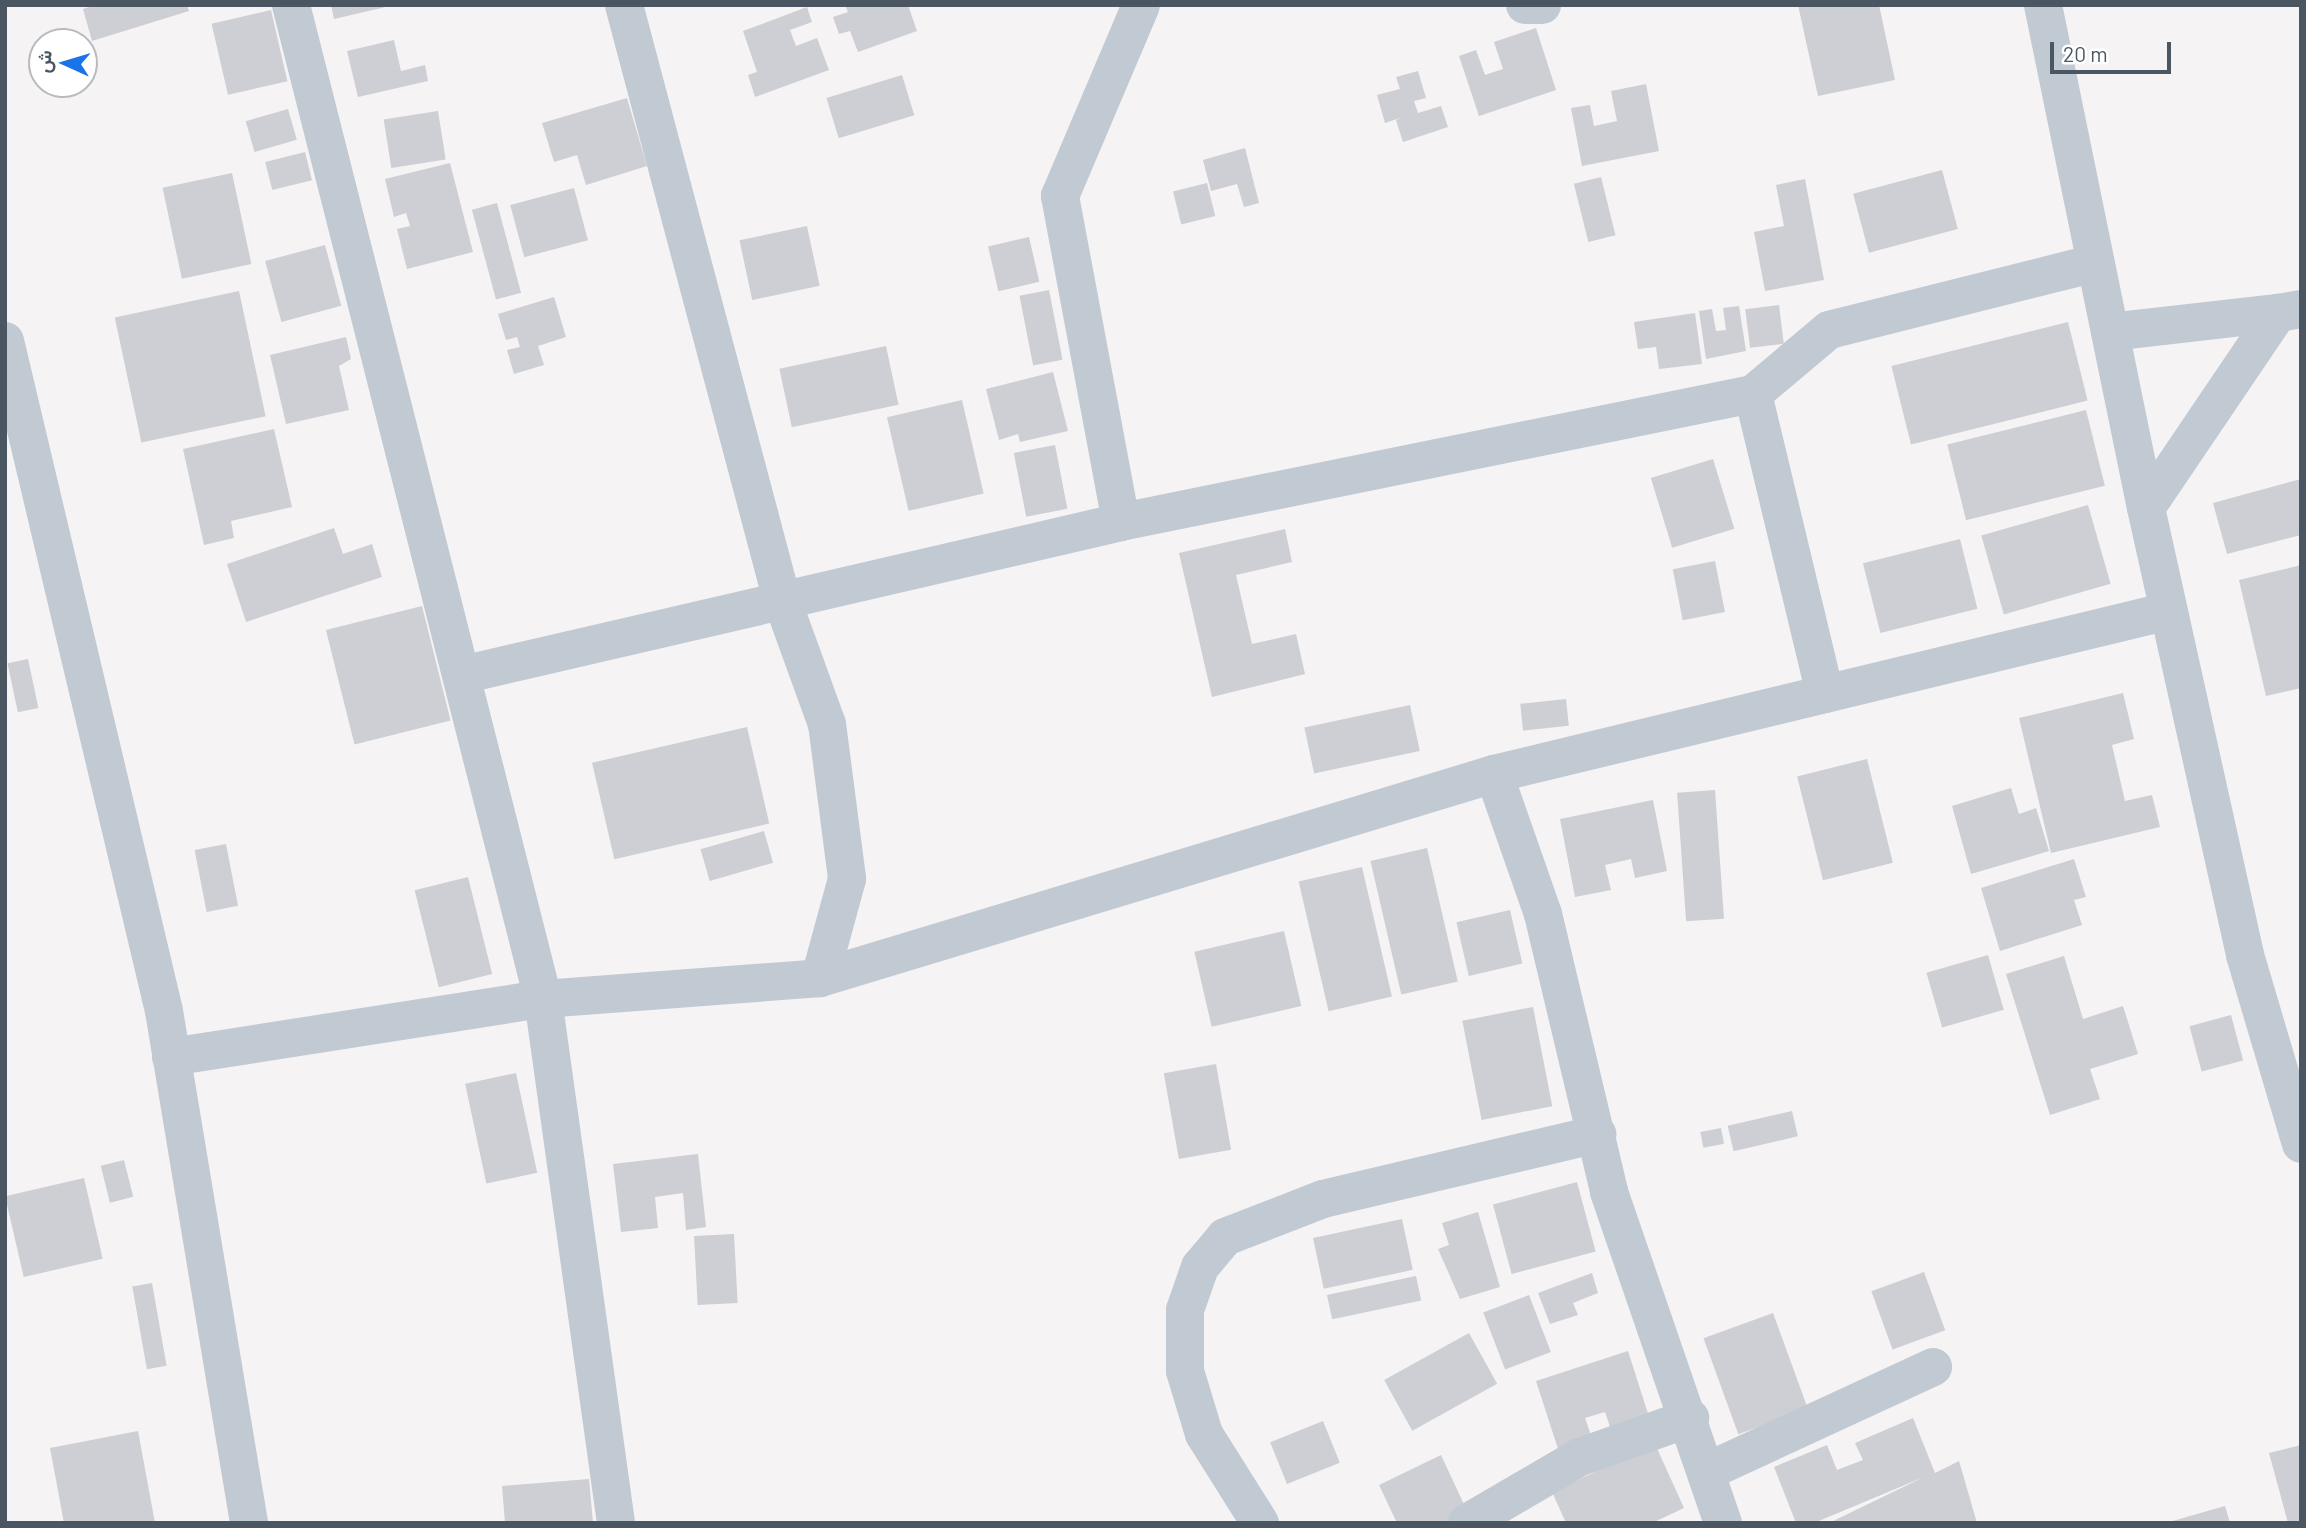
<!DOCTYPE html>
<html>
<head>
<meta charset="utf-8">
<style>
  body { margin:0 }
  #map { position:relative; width:2306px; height:1528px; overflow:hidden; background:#f5f3f3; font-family:Barlow,Vazirmatn,sans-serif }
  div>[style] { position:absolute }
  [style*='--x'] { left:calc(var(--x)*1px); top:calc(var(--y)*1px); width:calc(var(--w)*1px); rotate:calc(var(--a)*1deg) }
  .building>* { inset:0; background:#cdcfd5; transform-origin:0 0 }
  .minor>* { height:38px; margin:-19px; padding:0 19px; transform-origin:19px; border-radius:19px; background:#c1cad2 }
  span { translate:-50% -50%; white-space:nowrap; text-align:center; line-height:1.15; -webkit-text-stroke:7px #fff; paint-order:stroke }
  .frame { position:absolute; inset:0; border:7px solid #4a5661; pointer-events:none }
  .north { position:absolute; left:28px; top:28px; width:70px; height:70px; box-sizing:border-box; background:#fff; border:2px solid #b7bbc0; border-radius:50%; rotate:274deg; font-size:19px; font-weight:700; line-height:28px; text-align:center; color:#4a5661 }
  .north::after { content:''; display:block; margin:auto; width:24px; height:32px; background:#1a73e8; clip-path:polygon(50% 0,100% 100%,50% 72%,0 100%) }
  .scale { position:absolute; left:2050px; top:42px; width:121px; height:32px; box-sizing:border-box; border:4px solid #4a5661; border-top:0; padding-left:9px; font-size:21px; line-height:24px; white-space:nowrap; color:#4a5661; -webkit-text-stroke:5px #fff; paint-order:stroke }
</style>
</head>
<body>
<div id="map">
  <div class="building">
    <i style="clip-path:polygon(96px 5px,187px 5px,189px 11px,92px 41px,83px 9px)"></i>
    <i style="clip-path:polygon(331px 5px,390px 5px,390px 6px,334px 19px)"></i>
    <i style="clip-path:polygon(845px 5px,908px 5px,917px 31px,858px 52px,850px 31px,839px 34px,833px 17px,848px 12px)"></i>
    <i style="clip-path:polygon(1798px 5px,1879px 5px,1895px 80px,1818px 96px)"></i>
    <i style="clip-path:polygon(807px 7px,812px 22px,790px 30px,796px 46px,817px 38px,829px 70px,755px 97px,748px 75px,757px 72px,743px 31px)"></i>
    <i style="left:271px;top:10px;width:73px;height:61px;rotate:77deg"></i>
    <i style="clip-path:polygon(1536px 28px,1556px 90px,1479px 116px,1459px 56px,1476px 50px,1485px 75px,1503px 69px,1494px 42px)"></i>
    <i style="clip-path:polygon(394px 40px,401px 71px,425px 65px,428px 81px,358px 97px,347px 51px)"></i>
    <i style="clip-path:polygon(1418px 71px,1426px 98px,1414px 101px,1418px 113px,1441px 106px,1448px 127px,1403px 142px,1396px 120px,1403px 117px,1385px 123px,1377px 95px,1400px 89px,1396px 77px)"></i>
    <i style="left:902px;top:75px;width:42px;height:79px;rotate:73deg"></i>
    <i style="clip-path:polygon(1646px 84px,1659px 151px,1582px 166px,1571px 108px,1590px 105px,1594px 126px,1617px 121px,1611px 91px)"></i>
    <i style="clip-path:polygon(627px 98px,647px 166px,586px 185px,577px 155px,554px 162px,542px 123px)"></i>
    <i style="left:288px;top:109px;width:32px;height:44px;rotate:74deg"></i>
    <i style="left:438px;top:111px;width:49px;height:55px;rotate:81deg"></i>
    <i style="clip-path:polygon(1245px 148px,1259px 203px,1244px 207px,1237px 184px,1211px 191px,1203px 160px)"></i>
    <i style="left:305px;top:152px;width:29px;height:41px;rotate:76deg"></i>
    <i style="clip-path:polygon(450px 163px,473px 252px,407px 269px,397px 229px,410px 226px,406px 213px,394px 217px,385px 179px)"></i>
    <i style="left:1942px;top:170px;width:61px;height:92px;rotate:75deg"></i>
    <i style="left:232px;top:173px;width:93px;height:71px;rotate:78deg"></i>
    <i style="left:1601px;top:177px;width:60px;height:28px;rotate:76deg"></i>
    <i style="clip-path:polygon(1805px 179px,1824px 280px,1765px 291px,1754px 232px,1784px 226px,1776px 185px)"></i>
    <i style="left:1207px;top:183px;width:34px;height:35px;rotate:76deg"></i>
    <i style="left:574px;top:188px;width:54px;height:66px;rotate:75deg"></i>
    <i style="left:497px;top:203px;width:93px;height:26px;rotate:75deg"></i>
    <i style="left:807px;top:226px;width:61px;height:69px;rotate:78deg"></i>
    <i style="left:1029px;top:237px;width:46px;height:42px;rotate:77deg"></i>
    <i style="left:325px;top:245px;width:63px;height:62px;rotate:75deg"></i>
    <i style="left:1049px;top:290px;width:71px;height:30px;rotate:79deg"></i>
    <i style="left:239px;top:291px;width:128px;height:127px;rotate:78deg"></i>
    <i style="clip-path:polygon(554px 297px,566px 337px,538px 346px,544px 365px,514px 374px,507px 350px,520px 347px,517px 337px,506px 340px,498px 314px)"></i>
    <i style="left:1779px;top:305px;width:39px;height:34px;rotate:83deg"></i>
    <i style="clip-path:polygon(1739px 306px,1746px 351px,1706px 359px,1699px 311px,1712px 309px,1716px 331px,1726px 330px,1723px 308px)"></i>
    <i style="clip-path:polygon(1695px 313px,1702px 364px,1659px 369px,1656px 347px,1638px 349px,1634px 322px)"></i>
    <i style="left:2068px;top:322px;width:81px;height:182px;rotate:76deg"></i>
    <i style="clip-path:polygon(346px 337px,351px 359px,339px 366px,349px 410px,286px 424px,270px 355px)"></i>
    <i style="left:886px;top:346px;width:60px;height:109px;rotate:78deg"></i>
    <i style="clip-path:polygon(1053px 372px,1068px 431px,1020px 442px,1018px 434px,999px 440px,986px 389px)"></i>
    <i style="left:962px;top:400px;width:96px;height:77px;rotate:77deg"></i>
    <i style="left:2086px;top:410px;width:78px;height:143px;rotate:76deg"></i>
    <i style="clip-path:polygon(274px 429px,292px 507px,231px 521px,234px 538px,204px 545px,183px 449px)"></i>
    <i style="left:1055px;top:445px;width:65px;height:42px;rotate:79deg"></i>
    <i style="left:1713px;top:459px;width:73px;height:65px;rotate:73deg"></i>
    <i style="clip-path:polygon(2301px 479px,2301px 535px,2227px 554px,2213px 503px)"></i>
    <i style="left:2088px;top:505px;width:82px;height:111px;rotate:74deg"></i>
    <i style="clip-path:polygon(334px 528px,343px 554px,372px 544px,382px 577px,246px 622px,227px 564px)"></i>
    <i style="clip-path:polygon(1285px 529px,1292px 562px,1236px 575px,1252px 644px,1296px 634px,1305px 674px,1212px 697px,1179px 553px)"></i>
    <i style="left:1960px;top:539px;width:72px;height:100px;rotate:76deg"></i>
    <i style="left:1715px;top:561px;width:52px;height:43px;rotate:79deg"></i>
    <i style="clip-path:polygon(2301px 565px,2301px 688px,2266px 696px,2239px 580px)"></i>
    <i style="left:422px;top:606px;width:118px;height:99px;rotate:76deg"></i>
    <i style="left:28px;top:659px;width:50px;height:21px;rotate:78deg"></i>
    <i style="clip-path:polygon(2123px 693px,2134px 739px,2112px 745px,2125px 801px,2152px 795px,2160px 827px,2051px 853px,2019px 718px)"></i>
    <i style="left:1566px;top:699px;width:27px;height:46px;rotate:84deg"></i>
    <i style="left:1410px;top:705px;width:47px;height:108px;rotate:78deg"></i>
    <i style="left:747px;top:727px;width:99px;height:159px;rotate:77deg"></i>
    <i style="left:1867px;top:759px;width:107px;height:72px;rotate:76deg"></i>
    <i style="clip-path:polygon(2011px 788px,2019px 814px,2036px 808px,2049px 851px,1971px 874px,1952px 806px)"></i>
    <i style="left:1715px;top:790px;width:129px;height:38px;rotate:86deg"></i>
    <i style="clip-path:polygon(1653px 800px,1667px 871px,1635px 878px,1631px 859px,1605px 865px,1611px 890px,1575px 897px,1560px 819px)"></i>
    <i style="left:764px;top:831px;width:33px;height:66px;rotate:74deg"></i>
    <i style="left:226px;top:844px;width:63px;height:32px;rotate:79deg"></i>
    <i style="left:1427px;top:848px;width:137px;height:58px;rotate:77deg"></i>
    <i style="clip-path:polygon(2074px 859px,2086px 897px,2074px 900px,2082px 925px,2000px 951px,1981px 888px)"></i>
    <i style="left:1362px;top:867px;width:133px;height:65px;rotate:77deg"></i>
    <i style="left:468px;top:877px;width:100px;height:55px;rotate:76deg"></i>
    <i style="left:1510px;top:910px;width:55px;height:55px;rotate:77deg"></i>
    <i style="left:1284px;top:931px;width:77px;height:92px;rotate:77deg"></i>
    <i style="left:1988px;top:955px;width:57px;height:64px;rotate:74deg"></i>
    <i style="clip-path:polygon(2064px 956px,2083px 1019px,2123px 1006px,2138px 1054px,2090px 1069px,2100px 1099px,2050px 1115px,2006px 974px)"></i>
    <i style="left:1533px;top:1007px;width:101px;height:72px;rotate:79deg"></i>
    <i style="left:2231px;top:1015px;width:47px;height:43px;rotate:75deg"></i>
    <i style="left:1216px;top:1064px;width:87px;height:53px;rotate:80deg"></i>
    <i style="left:516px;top:1073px;width:102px;height:52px;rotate:78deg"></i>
    <i style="left:1792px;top:1111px;width:26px;height:66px;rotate:77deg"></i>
    <i style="left:1721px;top:1128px;width:16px;height:21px;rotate:79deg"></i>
    <i style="clip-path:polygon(698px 1154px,706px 1227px,686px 1230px,683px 1193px,655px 1197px,658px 1228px,621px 1232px,613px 1164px)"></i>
    <i style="left:124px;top:1160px;width:38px;height:24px;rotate:76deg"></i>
    <i style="left:84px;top:1178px;width:83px;height:81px;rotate:77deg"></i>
    <i style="left:1577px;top:1182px;width:72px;height:87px;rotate:75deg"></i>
    <i style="clip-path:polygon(1478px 1212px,1500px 1287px,1460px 1299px,1438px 1249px,1449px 1245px,1442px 1223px)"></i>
    <i style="left:1402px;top:1219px;width:52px;height:91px;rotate:78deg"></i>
    <i style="left:734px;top:1234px;width:69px;height:40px;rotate:87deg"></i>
    <i style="left:1924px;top:1272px;width:62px;height:56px;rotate:70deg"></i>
    <i style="clip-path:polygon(1592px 1273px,1598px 1293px,1573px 1303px,1578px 1315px,1550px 1324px,1538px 1293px)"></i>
    <i style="left:1416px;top:1276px;width:25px;height:91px;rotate:78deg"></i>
    <i style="left:152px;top:1283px;width:84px;height:20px;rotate:80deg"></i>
    <i style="left:1529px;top:1295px;width:61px;height:49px;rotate:69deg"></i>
    <i style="left:1773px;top:1313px;width:102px;height:74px;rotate:70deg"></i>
    <i style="left:1469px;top:1333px;width:58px;height:97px;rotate:61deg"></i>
    <i style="clip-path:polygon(1628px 1351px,1651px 1423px,1613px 1436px,1605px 1412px,1585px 1418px,1594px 1444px,1560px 1455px,1536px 1381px)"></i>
    <i style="clip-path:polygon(1913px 1418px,1935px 1473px,1959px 1461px,1977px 1523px,1829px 1523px,1924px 1477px,1814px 1523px,1796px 1523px,1774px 1467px,1827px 1445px,1837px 1470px,1863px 1460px,1855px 1443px)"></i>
    <i style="left:1323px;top:1421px;width:45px;height:57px;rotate:68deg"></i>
    <i style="clip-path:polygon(138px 1431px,155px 1523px,64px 1523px,50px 1448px)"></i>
    <i style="clip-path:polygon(1655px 1444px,1684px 1508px,1652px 1523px,1566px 1523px,1552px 1492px)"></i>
    <i style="clip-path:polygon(2301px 1445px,2301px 1523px,2288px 1523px,2269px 1453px)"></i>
    <i style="clip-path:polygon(1441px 1455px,1468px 1513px,1448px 1523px,1397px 1523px,1379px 1485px)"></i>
    <i style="clip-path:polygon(589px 1479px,593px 1523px,505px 1523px,502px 1486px)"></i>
    <i style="clip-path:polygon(2225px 1506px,2230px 1523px,2169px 1523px,2169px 1522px)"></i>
  </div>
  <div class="minor">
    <i style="--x:291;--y:5;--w:1025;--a:75.77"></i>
    <i style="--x:543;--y:999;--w:529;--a:82.07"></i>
    <i style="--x:624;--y:5;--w:616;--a:75.13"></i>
    <i style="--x:782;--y:600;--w:132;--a:70.1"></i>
    <i style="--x:827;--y:724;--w:156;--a:82.6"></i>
    <i style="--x:847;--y:879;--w:103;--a:105.3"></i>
    <i style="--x:1525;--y:5;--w:17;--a:0"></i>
    <i style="--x:2043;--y:5;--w:513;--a:78.43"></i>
    <i style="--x:2301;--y:309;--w:23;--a:170"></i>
    <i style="--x:2278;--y:313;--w:235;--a:124.1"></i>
    <i style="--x:2146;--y:508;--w:458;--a:77.5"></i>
    <i style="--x:2245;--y:955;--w:197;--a:73.5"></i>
    <i style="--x:2110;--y:332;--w:169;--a:-6.5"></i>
    <i style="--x:5;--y:341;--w:689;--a:76.65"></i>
    <i style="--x:164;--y:1011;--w:519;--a:80.57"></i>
    <i style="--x:1121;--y:522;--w:332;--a:-100.6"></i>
    <i style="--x:1060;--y:196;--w:207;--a:-67"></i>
    <i style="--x:462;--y:675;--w:677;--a:-13.07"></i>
    <i style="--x:1121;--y:522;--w:645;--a:-11.45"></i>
    <i style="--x:1825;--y:694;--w:309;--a:-103.5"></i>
    <i style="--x:1753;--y:394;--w:99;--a:-40.1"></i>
    <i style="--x:1829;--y:330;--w:274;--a:-14.1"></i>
    <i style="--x:1494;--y:774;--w:148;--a:70.7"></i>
    <i style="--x:1543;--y:914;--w:286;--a:76.6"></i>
    <i style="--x:1609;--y:1192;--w:350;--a:71"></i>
    <i style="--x:171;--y:1057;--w:376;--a:-8.9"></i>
    <i style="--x:543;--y:999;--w:278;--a:-4.3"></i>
    <i style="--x:820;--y:978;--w:704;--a:-16.84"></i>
    <i style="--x:1494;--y:774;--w:694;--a:-13.58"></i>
    <i style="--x:1708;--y:1471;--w:248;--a:-24.8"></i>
    <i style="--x:1260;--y:1523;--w:105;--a:-122.2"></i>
    <i style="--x:1204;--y:1434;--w:66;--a:-106.8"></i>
    <i style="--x:1185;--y:1371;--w:61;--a:-90"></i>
    <i style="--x:1185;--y:1310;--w:46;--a:-70.8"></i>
    <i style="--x:1200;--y:1267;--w:39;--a:-50"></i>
    <i style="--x:1225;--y:1237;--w:105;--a:-21.2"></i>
    <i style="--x:1323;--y:1199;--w:282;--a:-13.3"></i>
    <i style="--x:1467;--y:1523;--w:131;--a:-30.3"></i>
    <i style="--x:1580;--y:1457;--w:117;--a:-19.5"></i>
  </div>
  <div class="frame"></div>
  <div class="north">ش</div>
  <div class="scale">20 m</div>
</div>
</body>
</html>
